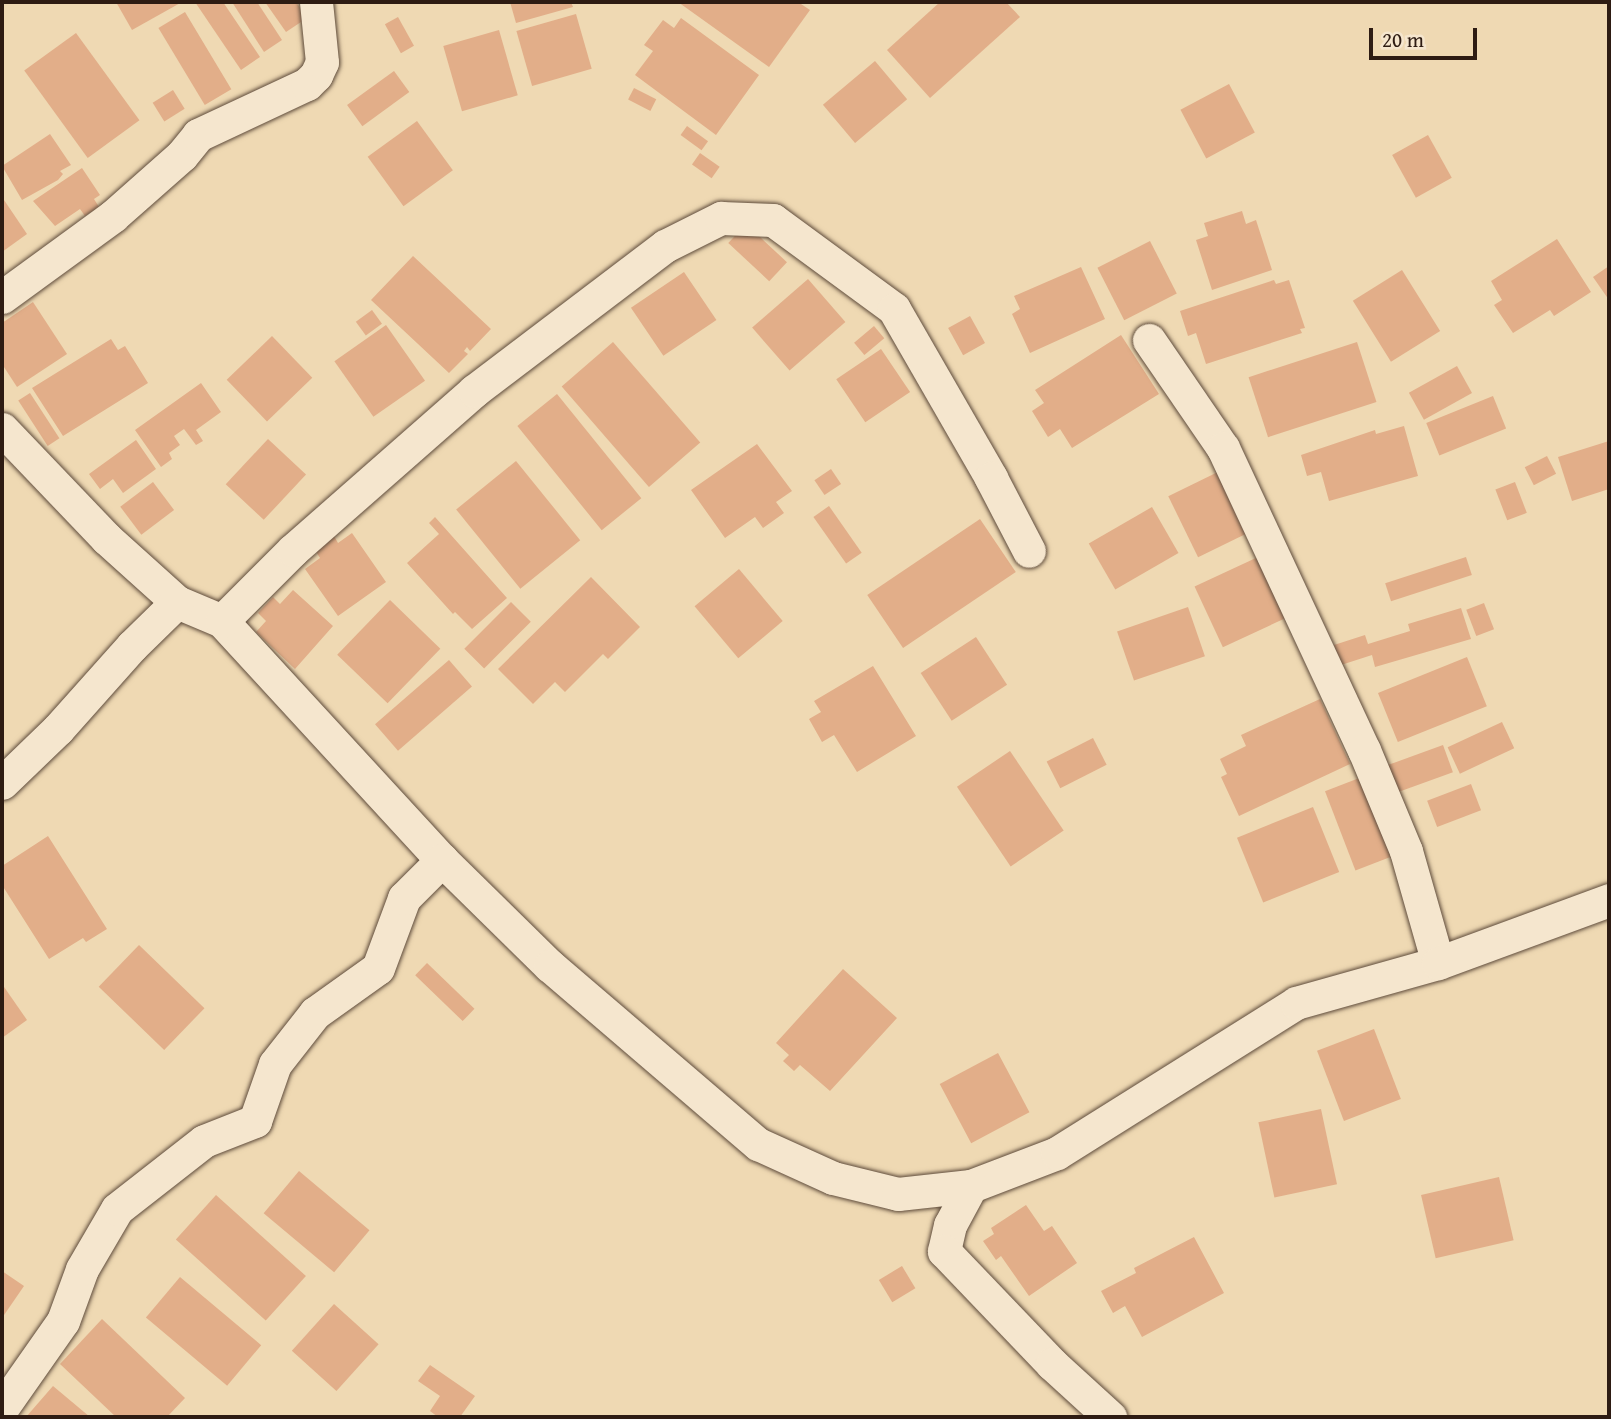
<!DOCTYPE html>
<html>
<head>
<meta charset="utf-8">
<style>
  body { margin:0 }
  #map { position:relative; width:1611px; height:1419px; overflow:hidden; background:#efd9b3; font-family:"Gentium Book Plus",serif }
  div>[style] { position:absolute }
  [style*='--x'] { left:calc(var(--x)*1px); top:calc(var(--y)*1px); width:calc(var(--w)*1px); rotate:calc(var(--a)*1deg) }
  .building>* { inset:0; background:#e2ae89; transform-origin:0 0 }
  .roads { filter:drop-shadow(0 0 2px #5e4b3b) drop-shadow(0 0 2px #5e4b3b) }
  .minor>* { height:33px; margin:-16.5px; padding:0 16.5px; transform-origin:16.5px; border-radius:16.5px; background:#f5e6ce }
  span { translate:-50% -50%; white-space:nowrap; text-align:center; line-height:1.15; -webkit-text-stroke:5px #f5e6ce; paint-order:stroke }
  .frame { position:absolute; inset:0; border:4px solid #2e1c13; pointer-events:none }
  .scale { position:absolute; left:1369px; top:28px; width:108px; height:32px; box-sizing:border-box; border:4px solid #2e1c13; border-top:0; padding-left:9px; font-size:21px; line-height:24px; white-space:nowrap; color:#2e1c13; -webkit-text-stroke:5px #f5e6ce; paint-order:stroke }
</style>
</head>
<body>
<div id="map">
  <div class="building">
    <i style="clip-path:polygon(116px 2px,182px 2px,132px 30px)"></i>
    <i style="clip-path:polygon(195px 2px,223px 2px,260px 57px,241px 70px)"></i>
    <i style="clip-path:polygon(232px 2px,257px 2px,282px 40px,264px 52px)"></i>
    <i style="clip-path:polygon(265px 2px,296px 2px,307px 18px,286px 32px)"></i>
    <i style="clip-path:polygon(510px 2px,571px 2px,573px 7px,516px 23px)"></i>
    <i style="clip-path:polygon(678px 2px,798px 2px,810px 10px,769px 67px)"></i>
    <i style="clip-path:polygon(940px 2px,1006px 2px,1020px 17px,930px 98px,887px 50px)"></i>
    <i style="left:185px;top:12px;width:90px;height:31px;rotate:59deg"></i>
    <i style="left:576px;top:14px;width:57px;height:62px;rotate:74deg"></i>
    <i style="left:398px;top:17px;width:33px;height:15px;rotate:61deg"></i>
    <i style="clip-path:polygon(681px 18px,759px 75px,716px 135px,635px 75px,653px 51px,644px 45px,663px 20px,674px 28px)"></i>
    <i style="left:499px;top:30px;width:68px;height:58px;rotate:74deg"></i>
    <i style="left:76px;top:33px;width:108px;height:64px;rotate:54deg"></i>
    <i style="left:875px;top:61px;width:50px;height:68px;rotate:50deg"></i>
    <i style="left:394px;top:71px;width:26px;height:58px;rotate:54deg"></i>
    <i style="left:1229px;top:84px;width:55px;height:55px;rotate:62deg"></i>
    <i style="left:634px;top:88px;width:25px;height:13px;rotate:27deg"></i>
    <i style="left:173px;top:90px;width:22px;height:24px;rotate:58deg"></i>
    <i style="left:417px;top:121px;width:61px;height:61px;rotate:54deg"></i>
    <i style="left:687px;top:126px;width:26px;height:11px;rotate:36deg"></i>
    <i style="clip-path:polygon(50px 134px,71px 165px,60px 171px,63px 174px,58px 180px,22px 200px,2px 166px)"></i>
    <i style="left:1428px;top:135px;width:49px;height:41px;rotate:61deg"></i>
    <i style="left:700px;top:153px;width:24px;height:14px;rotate:35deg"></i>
    <i style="clip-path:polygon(82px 168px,100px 195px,94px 199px,99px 207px,85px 216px,80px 209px,55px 226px,33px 201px)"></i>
    <i style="clip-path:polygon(2px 197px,27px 234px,2px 252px)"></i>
    <i style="clip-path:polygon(1242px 211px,1246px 224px,1256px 220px,1272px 270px,1212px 290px,1196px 240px,1208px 236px,1204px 223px)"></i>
    <i style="left:746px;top:224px;width:56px;height:26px;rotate:43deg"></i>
    <i style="clip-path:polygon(1557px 239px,1591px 292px,1554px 316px,1550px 310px,1513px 333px,1494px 305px,1502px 300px,1491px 281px)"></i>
    <i style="left:1150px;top:241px;width:59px;height:59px;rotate:63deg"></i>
    <i style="clip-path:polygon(413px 256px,491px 329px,470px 351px,467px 347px,464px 351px,468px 354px,449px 373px,371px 300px)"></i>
    <i style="clip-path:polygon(1609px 266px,1609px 300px,1593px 277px)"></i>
    <i style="clip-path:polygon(1081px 267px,1105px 319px,1030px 353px,1012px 314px,1020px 309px,1014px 296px)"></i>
    <i style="left:1402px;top:270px;width:72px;height:58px;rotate:58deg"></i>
    <i style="left:684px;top:272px;width:58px;height:64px;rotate:56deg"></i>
    <i style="left:808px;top:279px;width:57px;height:74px;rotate:49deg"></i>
    <i style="clip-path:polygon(1274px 280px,1276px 284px,1289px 280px,1305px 328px,1300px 329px,1302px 333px,1206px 364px,1196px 333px,1188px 336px,1180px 311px)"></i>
    <i style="clip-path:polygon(33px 302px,67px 354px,17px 387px,2px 364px,2px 323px)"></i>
    <i style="left:372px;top:310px;width:17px;height:20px;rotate:54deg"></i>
    <i style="left:970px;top:316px;width:31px;height:25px;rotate:61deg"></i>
    <i style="left:386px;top:325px;width:68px;height:63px;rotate:55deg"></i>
    <i style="left:874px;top:326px;width:16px;height:26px;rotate:50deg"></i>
    <i style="clip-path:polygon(1121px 335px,1159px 394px,1072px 448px,1060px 429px,1048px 437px,1032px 411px,1044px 403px,1035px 390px)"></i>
    <i style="left:272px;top:336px;width:58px;height:63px;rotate:46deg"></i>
    <i style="clip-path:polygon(111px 339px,118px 350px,125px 346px,148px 383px,63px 436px,32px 388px)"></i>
    <i style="left:613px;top:342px;width:133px;height:68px;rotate:49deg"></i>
    <i style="left:1357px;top:342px;width:63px;height:114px;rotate:72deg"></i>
    <i style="left:881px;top:349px;width:52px;height:54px;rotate:56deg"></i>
    <i style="left:1457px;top:366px;width:31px;height:55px;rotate:61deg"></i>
    <i style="clip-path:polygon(201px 383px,221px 412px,196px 430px,203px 441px,196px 445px,184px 429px,174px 436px,180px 445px,169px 453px,172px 459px,161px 467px,135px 430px)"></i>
    <i style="left:30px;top:393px;width:54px;height:14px;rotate:57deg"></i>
    <i style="left:557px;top:394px;width:134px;height:51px;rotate:51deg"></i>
    <i style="left:1493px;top:396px;width:35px;height:72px;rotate:68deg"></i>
    <i style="clip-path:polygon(1404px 426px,1418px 476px,1329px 501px,1321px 472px,1307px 476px,1301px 455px,1375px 430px,1376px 434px)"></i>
    <i style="left:268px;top:439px;width:52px;height:62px;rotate:43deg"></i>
    <i style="clip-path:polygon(136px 440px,156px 469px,123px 493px,113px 479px,100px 489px,89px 474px)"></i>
    <i style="clip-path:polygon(1609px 441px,1609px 489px,1572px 501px,1558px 457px)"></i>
    <i style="clip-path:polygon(757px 444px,792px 491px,776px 502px,784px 513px,763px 528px,755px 517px,725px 538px,691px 490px)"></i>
    <i style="left:1547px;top:456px;width:20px;height:25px;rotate:63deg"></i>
    <i style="left:516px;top:461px;width:102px;height:77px;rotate:51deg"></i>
    <i style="left:831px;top:469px;width:18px;height:20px;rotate:56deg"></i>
    <i style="left:1224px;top:469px;width:68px;height:62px;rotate:64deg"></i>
    <i style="left:153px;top:482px;width:35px;height:41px;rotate:53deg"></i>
    <i style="left:1515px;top:482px;width:33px;height:21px;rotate:69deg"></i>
    <i style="left:829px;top:506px;width:57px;height:19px;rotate:55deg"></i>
    <i style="left:1152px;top:507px;width:53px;height:73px;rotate:60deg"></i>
    <i style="clip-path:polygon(435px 517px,507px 598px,472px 629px,455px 612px,453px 614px,407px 563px,439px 534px,429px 523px)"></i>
    <i style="left:980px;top:519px;width:64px;height:136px;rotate:56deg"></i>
    <i style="clip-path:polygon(352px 533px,386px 582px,338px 616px,305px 569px,320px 558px,315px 550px,334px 536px,338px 543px)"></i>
    <i style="left:1258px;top:557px;width:67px;height:70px;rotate:65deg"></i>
    <i style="left:1466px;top:557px;width:19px;height:85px;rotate:72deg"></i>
    <i style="left:739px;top:569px;width:68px;height:58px;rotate:50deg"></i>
    <i style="clip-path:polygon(591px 577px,640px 627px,608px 659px,603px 654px,565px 692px,555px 682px,533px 704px,498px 669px)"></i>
    <i style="clip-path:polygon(293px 590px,333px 626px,295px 669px,256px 632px,266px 621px,258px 613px,273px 597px,280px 604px)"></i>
    <i style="left:390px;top:600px;width:70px;height:76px;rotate:44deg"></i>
    <i style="left:511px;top:602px;width:28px;height:66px;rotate:45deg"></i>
    <i style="left:1484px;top:603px;width:28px;height:19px;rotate:69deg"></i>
    <i style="left:1188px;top:607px;width:52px;height:75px;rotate:71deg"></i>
    <i style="clip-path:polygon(1461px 608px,1471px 639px,1375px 667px,1372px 655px,1341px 665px,1334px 645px,1365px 635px,1368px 644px,1410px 631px,1408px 624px)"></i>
    <i style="left:976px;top:637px;width:57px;height:66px;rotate:57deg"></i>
    <i style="left:1467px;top:657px;width:53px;height:96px;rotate:68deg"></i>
    <i style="left:449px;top:660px;width:35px;height:98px;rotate:49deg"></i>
    <i style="clip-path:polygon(873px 666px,916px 736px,857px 772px,834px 735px,822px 742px,809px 719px,821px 712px,814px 701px)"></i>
    <i style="clip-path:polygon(1320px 699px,1350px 764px,1239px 816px,1221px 777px,1227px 774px,1220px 759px,1246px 746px,1241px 735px)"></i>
    <i style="left:1502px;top:722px;width:29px;height:60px;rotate:65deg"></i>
    <i style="left:1093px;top:738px;width:30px;height:52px;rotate:63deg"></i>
    <i style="left:1443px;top:745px;width:29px;height:61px;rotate:70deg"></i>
    <i style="left:1010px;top:751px;width:96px;height:64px;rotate:56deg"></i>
    <i style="left:1367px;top:775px;width:85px;height:45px;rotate:69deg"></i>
    <i style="left:1471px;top:784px;width:28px;height:47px;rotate:69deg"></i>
    <i style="left:1313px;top:807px;width:70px;height:82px;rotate:68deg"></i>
    <i style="clip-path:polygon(48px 836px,107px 929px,86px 942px,83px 938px,49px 959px,2px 885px,2px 866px)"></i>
    <i style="left:139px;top:945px;width:91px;height:58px;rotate:44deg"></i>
    <i style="left:427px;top:963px;width:66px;height:17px;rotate:44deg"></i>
    <i style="clip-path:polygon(843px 969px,897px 1018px,830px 1091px,800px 1065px,794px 1071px,783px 1061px,789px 1055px,776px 1043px)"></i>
    <i style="clip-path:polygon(2px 984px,27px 1020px,2px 1038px)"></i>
    <i style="left:1374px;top:1029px;width:75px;height:61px;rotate:69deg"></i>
    <i style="left:998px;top:1053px;width:67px;height:66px;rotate:62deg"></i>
    <i style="left:1321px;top:1109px;width:77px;height:64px;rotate:78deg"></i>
    <i style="left:299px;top:1171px;width:92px;height:55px;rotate:40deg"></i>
    <i style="left:1499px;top:1177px;width:65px;height:80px;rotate:77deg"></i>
    <i style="left:216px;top:1195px;width:121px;height:60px;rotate:42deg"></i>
    <i style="clip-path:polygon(1026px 1205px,1044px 1231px,1052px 1226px,1077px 1263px,1029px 1296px,1001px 1256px,996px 1260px,983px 1241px,994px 1234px,991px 1228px)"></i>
    <i style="clip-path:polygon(1194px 1237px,1224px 1293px,1142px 1337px,1125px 1306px,1113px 1313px,1101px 1291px,1136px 1273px,1134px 1268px)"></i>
    <i style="left:902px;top:1266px;width:26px;height:27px;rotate:59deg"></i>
    <i style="clip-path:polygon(2px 1271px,24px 1286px,2px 1318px)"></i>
    <i style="left:180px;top:1277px;width:106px;height:53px;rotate:40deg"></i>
    <i style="left:334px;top:1304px;width:60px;height:63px;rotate:42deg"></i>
    <i style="clip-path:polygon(102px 1319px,185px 1398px,167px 1417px,116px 1417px,60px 1364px)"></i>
    <i style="clip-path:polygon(430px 1365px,475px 1396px,460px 1417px,438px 1417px,430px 1411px,440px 1396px,418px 1381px)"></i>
    <i style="clip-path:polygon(53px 1386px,90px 1417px,26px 1417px)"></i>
  </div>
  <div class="roads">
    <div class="minor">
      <i style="--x:2;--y:297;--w:137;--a:-36.1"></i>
      <i style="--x:113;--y:216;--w:92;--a:-41.5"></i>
      <i style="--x:182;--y:155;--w:26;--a:-51"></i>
      <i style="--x:198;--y:135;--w:120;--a:-25.1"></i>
      <i style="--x:307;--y:84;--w:13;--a:-45"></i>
      <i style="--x:316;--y:75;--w:14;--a:-65"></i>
      <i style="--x:322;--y:62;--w:60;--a:-95.7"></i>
      <i style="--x:1149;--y:340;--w:131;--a:55.6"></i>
      <i style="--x:1223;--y:448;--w:333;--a:65"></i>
      <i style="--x:1364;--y:750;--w:109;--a:67.4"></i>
      <i style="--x:1406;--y:851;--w:116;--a:74.1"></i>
      <i style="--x:2;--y:429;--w:151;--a:46.3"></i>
      <i style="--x:106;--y:538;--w:96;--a:42"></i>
      <i style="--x:177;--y:602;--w:49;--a:22.9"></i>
      <i style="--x:222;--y:621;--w:325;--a:47.4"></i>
      <i style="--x:442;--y:860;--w:151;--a:44.5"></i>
      <i style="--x:550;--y:966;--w:274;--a:40.6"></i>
      <i style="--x:758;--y:1144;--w:82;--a:24.4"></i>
      <i style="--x:833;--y:1178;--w:67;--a:13.8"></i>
      <i style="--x:898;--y:1194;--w:73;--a:-6.3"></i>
      <i style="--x:971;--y:1186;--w:92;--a:-21"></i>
      <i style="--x:1057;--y:1153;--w:282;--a:-32.1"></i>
      <i style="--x:1296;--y:1003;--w:148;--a:-15.7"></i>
      <i style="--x:1438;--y:963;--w:182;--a:-20.2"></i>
      <i style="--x:222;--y:621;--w:100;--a:-45"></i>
      <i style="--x:293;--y:550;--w:241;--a:-41.3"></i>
      <i style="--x:474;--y:391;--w:240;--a:-37.2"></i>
      <i style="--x:665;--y:246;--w:63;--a:-26.6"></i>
      <i style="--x:721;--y:218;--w:52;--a:2.2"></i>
      <i style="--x:773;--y:220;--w:150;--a:36.3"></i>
      <i style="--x:894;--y:309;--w:195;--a:60.1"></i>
      <i style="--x:991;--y:478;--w:82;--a:62.5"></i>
      <i style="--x:2;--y:783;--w:78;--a:-44"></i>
      <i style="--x:58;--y:729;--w:111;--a:-48.3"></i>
      <i style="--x:132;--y:646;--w:63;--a:-44.4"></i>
      <i style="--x:971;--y:1186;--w:44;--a:118.3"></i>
      <i style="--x:950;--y:1225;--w:27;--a:103"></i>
      <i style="--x:944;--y:1251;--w:156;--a:46.3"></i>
      <i style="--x:1052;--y:1364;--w:79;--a:42.4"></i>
      <i style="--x:2;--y:1408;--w:106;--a:-55"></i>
      <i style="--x:63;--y:1321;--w:55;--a:-69.9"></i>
      <i style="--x:82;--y:1269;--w:69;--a:-59.7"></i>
      <i style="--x:117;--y:1209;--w:110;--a:-38"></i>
      <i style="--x:204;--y:1141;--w:55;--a:-21.4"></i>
      <i style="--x:255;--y:1121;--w:60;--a:-70.7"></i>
      <i style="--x:275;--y:1064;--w:65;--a:-51.9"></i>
      <i style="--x:315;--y:1013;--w:77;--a:-35.5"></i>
      <i style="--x:378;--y:968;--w:75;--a:-69.6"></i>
      <i style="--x:404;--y:898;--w:54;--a:-45"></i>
    </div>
  </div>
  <div class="frame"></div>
  <div class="scale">20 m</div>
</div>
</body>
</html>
